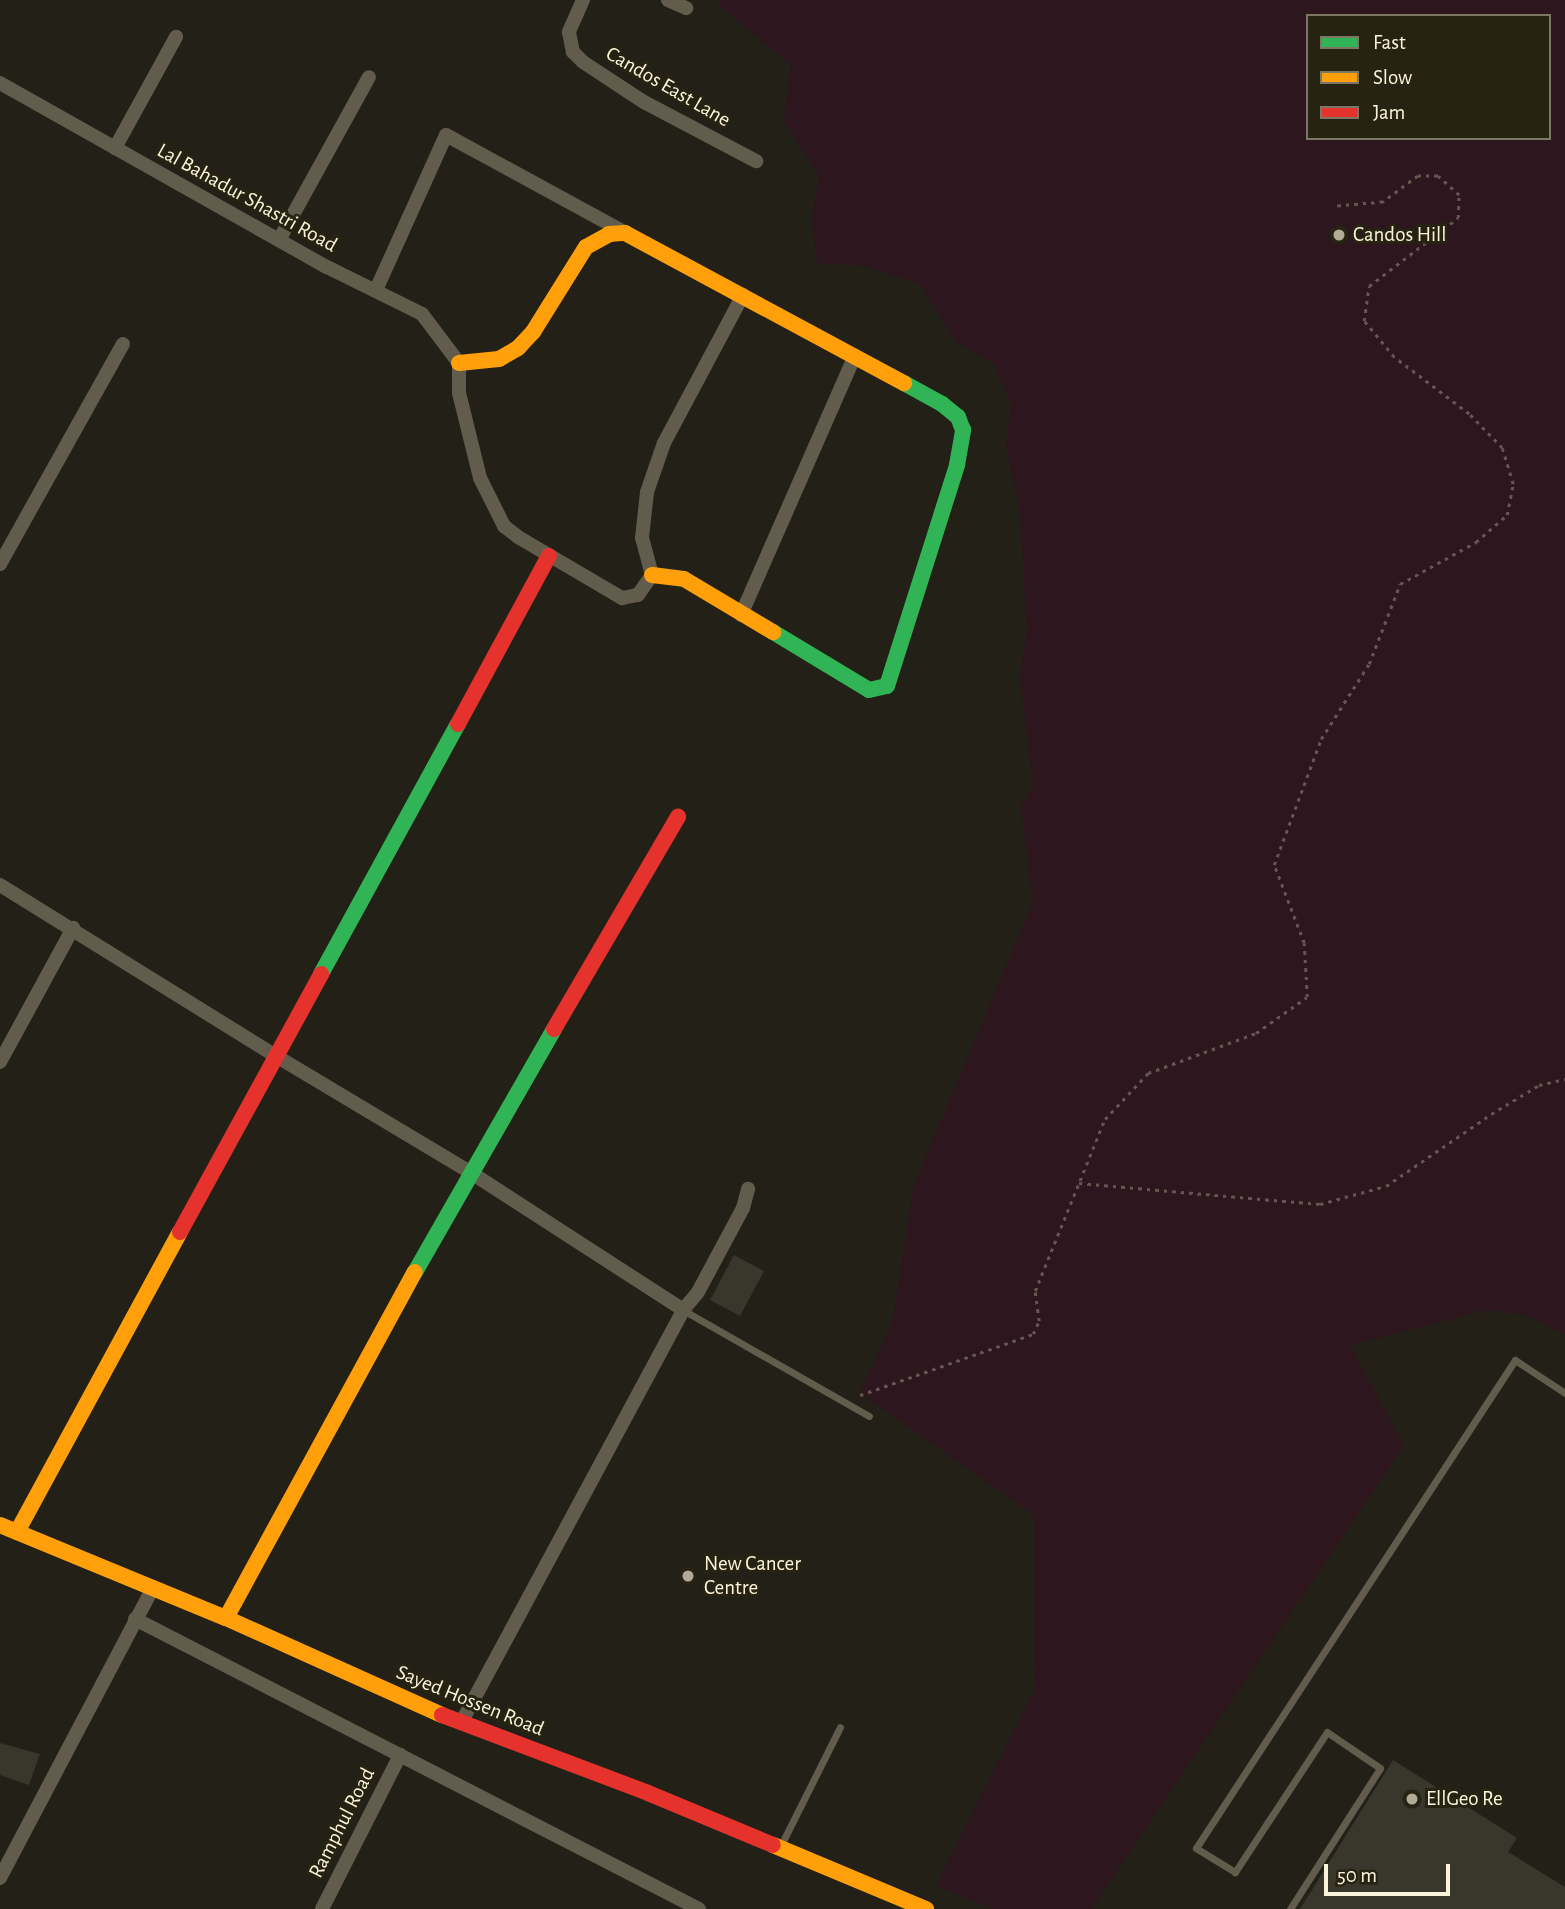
<!DOCTYPE html>
<html>
<head>
<meta charset="utf-8">
<style>
  body { margin:0 }
  #map { position:relative; width:1565px; height:1909px; overflow:hidden; background:#222017; font-family:"Alegreya Sans",sans-serif }
  div>[style] { position:absolute }
  [style*='--x'] { left:calc(var(--x)*1px); top:calc(var(--y)*1px); width:calc(var(--w)*1px); rotate:calc(var(--a)*1deg) }
  .green>* { inset:0; background:#2e161e }
  .building>* { inset:0; background:#39372c; transform-origin:0 0 }
  .path>* { height:2.5px; margin-top:-1.25px; transform-origin:0; background:repeating-linear-gradient(90deg,#655651 0 3.5px,transparent 0 8.5px) }
  .lane>* { height:7px; margin:-3.5px; padding:0 3.5px; transform-origin:3.5px; border-radius:3.5px; background:#625c4c }
  .street>* { height:14px; margin:-7px; padding:0 7px; transform-origin:7px; border-radius:7px; background:#625c4c }
  .fast>* { height:16px; margin:-8px; padding:0 8px; transform-origin:8px; border-radius:8px; background:#30b455 }
  .slow>* { height:16px; margin:-8px; padding:0 8px; transform-origin:8px; border-radius:8px; background:#ff9f0a }
  .jam>* { height:16px; margin:-8px; padding:0 8px; transform-origin:8px; border-radius:8px; background:#e5322d }
  .dots>* { width:19px; height:19px; translate:-50% -50%; box-sizing:border-box; border:4px solid #272312; border-radius:50% }
  span { translate:-50% -50%; white-space:nowrap; text-align:center; line-height:1.15; -webkit-text-stroke:6px #272312; paint-order:stroke }
  .street-label { font-size:21px; color:#fcf4da }
  .poi-label { font-size:21px; color:#fcf4da }
  .left { translate:0 -50%; text-align:left }
  .legend { position:absolute; left:1306px; top:14px; width:245px; height:126px; box-sizing:border-box; background:#272312; border:2px solid #7c7762; margin:0; padding:9px 12px; list-style:none; font-size:21px; color:#fcf4da }
  .legend li { display:flex; align-items:center; gap:14px; height:35px }
  .legend b { width:35px; border:2px solid #7c7762 }
  .scale { position:absolute; left:1324px; top:1864px; width:126px; height:32px; box-sizing:border-box; border:4px solid #fcf4da; border-top:0; padding-left:9px; font-size:21px; line-height:24px; white-space:nowrap; color:#fcf4da; -webkit-text-stroke:5px #272312; paint-order:stroke }
</style>
</head>
<body>
<div id="map">
  <div class="green">
    <i style="clip-path:polygon(evenodd,717px 0,1565px 0,1565px 1335px,1525px 1315px,1487px 1310px,1350px 1345px,1404px 1446px,1091px 1909px,994px 1909px,936px 1886px,1035px 1689px,1034px 1515px,860px 1393px,892px 1324px,914px 1185px,1033px 902px,1021px 806px,1033px 786px,1020px 675px,1027px 631px,1020px 511px,1006px 446px,1011px 405px,994px 363px,957px 343px,920px 284px,860px 265px,817px 264px,812px 218px,819px 176px,784px 121px,791px 65px,722px 8px,717px 0,1308px 16px,1549px 16px,1549px 138px,1308px 138px,1308px 16px)"></i>
  </div>
  <div class="building">
    <i style="left:734px;top:1255px;width:34px;height:51px;rotate:28deg"></i>
    <i style="clip-path:polygon(0 1743px,40px 1754px,29px 1785px,0 1775px)"></i>
    <i style="clip-path:polygon(1393px 1760px,1517px 1838px,1508px 1852px,1565px 1887px,1565px 1909px,1300px 1909px)"></i>
  </div>
  <div class="path">
    <i style="--x:1079;--y:1183;--w:242;--a:5"></i>
    <i style="--x:1320;--y:1204;--w:68;--a:-15.3"></i>
    <i style="--x:1386;--y:1186;--w:127;--a:-34.4"></i>
    <i style="--x:1491;--y:1114;--w:56;--a:-31.1"></i>
    <i style="--x:1539;--y:1085;--w:27;--a:-13"></i>
    <i style="--x:860;--y:1395;--w:183;--a:-19.4"></i>
    <i style="--x:1033;--y:1334;--w:14;--a:-65"></i>
    <i style="--x:1039;--y:1321;--w:30;--a:-98"></i>
    <i style="--x:1035;--y:1291;--w:186;--a:-67.9"></i>
    <i style="--x:1105;--y:1119;--w:63;--a:-46.9"></i>
    <i style="--x:1148;--y:1073;--w:115;--a:-20.3"></i>
    <i style="--x:1256;--y:1033;--w:62;--a:-35.2"></i>
    <i style="--x:1307;--y:997;--w:54;--a:-93.2"></i>
    <i style="--x:1304;--y:943;--w:84;--a:-111"></i>
    <i style="--x:1274;--y:865;--w:134;--a:-69.5"></i>
    <i style="--x:1321;--y:739;--w:89;--a:-57.4"></i>
    <i style="--x:1369;--y:664;--w:86;--a:-68.8"></i>
    <i style="--x:1400;--y:584;--w:87;--a:-28.9"></i>
    <i style="--x:1476;--y:542;--w:41;--a:-41.1"></i>
    <i style="--x:1507;--y:515;--w:32;--a:-79"></i>
    <i style="--x:1513;--y:484;--w:38;--a:-107"></i>
    <i style="--x:1502;--y:448;--w:47;--a:-134.1"></i>
    <i style="--x:1469;--y:414;--w:94;--a:-142.8"></i>
    <i style="--x:1394;--y:357;--w:47;--a:-129.8"></i>
    <i style="--x:1364;--y:321;--w:35;--a:-82"></i>
    <i style="--x:1369;--y:286;--w:112;--a:-37.4"></i>
    <i style="--x:1458;--y:218;--w:23;--a:-88"></i>
    <i style="--x:1459;--y:195;--w:28;--a:-138"></i>
    <i style="--x:1438;--y:176;--w:20;--a:180"></i>
    <i style="--x:1418;--y:176;--w:44;--a:143.4"></i>
    <i style="--x:1383;--y:202;--w:46;--a:175"></i>
  </div>
  <div class="lane">
    <i style="--x:683;--y:1310;--w:214;--a:29.7"></i>
    <i style="--x:780;--y:1847;--w:134;--a:-63.4"></i>
    <i style="--x:1290;--y:1909;--w:167;--a:-57.4"></i>
    <i style="--x:1380;--y:1768;--w:64;--a:-145.8"></i>
    <i style="--x:1327;--y:1732;--w:168;--a:123.3"></i>
    <i style="--x:1235;--y:1872;--w:46;--a:-148.4"></i>
    <i style="--x:1196;--y:1848;--w:583;--a:-56.83"></i>
    <i style="--x:1515;--y:1360;--w:60;--a:33.4"></i>
  </div>
  <div class="street">
    <i style="--x:583;--y:0;--w:35;--a:114"></i>
    <i style="--x:569;--y:32;--w:20;--a:79"></i>
    <i style="--x:573;--y:52;--w:14;--a:45"></i>
    <i style="--x:583;--y:62;--w:73;--a:33.3"></i>
    <i style="--x:644;--y:102;--w:127;--a:27.8"></i>
    <i style="--x:668;--y:0;--w:20;--a:24"></i>
    <i style="--x:0;--y:83;--w:375;--a:29.4"></i>
    <i style="--x:327;--y:267;--w:106;--a:26.3"></i>
    <i style="--x:422;--y:314;--w:61;--a:52.9"></i>
    <i style="--x:459;--y:363;--w:30;--a:90"></i>
    <i style="--x:459;--y:393;--w:88;--a:76.1"></i>
    <i style="--x:480;--y:478;--w:54;--a:63.4"></i>
    <i style="--x:504;--y:526;--w:18;--a:38"></i>
    <i style="--x:518;--y:537;--w:121;--a:30.4"></i>
    <i style="--x:622;--y:598;--w:16;--a:-11"></i>
    <i style="--x:638;--y:595;--w:24;--a:-55"></i>
    <i style="--x:652;--y:575;--w:38;--a:-105"></i>
    <i style="--x:642;--y:538;--w:46;--a:-83.8"></i>
    <i style="--x:647;--y:492;--w:52;--a:-70.9"></i>
    <i style="--x:664;--y:443;--w:168;--a:-61.9"></i>
    <i style="--x:115;--y:148;--w:127;--a:-61.2"></i>
    <i style="--x:279;--y:240;--w:186;--a:-61.1"></i>
    <i style="--x:376;--y:290;--w:170;--a:-65.7"></i>
    <i style="--x:446;--y:135;--w:203;--a:28.6"></i>
    <i style="--x:0;--y:564;--w:252;--a:-60.8"></i>
    <i style="--x:741;--y:615;--w:281;--a:-66.3"></i>
    <i style="--x:0;--y:885;--w:325;--a:31.8"></i>
    <i style="--x:276;--y:1056;--w:226;--a:30.9"></i>
    <i style="--x:470;--y:1172;--w:254;--a:32.9"></i>
    <i style="--x:0;--y:1062;--w:153;--a:-61.4"></i>
    <i style="--x:135;--y:1619;--w:634;--a:27.21"></i>
    <i style="--x:461;--y:1723;--w:469;--a:-61.7"></i>
    <i style="--x:683;--y:1310;--w:23;--a:-50"></i>
    <i style="--x:698;--y:1292;--w:95;--a:-61.8"></i>
    <i style="--x:743;--y:1208;--w:20;--a:-75"></i>
    <i style="--x:0;--y:1878;--w:328;--a:-62.2"></i>
    <i style="--x:322;--y:1909;--w:173;--a:-63.1"></i>
  </div>
  <div class="fast">
    <i style="--x:773;--y:632;--w:112;--a:31.1"></i>
    <i style="--x:869;--y:690;--w:18;--a:-13"></i>
    <i style="--x:887;--y:686;--w:232;--a:-72.4"></i>
    <i style="--x:957;--y:465;--w:36;--a:-80"></i>
    <i style="--x:963;--y:430;--w:14;--a:-111"></i>
    <i style="--x:958;--y:417;--w:21;--a:-141"></i>
    <i style="--x:942;--y:404;--w:43;--a:-151.1"></i>
    <i style="--x:321;--y:974;--w:285;--a:-61.3"></i>
    <i style="--x:415;--y:1272;--w:280;--a:-60.2"></i>
  </div>
  <div class="slow">
    <i style="--x:459;--y:363;--w:40;--a:-5.7"></i>
    <i style="--x:499;--y:359;--w:22;--a:-30"></i>
    <i style="--x:518;--y:348;--w:22;--a:-47"></i>
    <i style="--x:533;--y:332;--w:100;--a:-58.1"></i>
    <i style="--x:586;--y:247;--w:26;--a:-29"></i>
    <i style="--x:609;--y:234;--w:16;--a:-4"></i>
    <i style="--x:625;--y:233;--w:317;--a:28.3"></i>
    <i style="--x:652;--y:575;--w:32;--a:7"></i>
    <i style="--x:684;--y:579;--w:104;--a:30.8"></i>
    <i style="--x:0;--y:1525;--w:244;--a:22.4"></i>
    <i style="--x:226;--y:1618;--w:237;--a:24.2"></i>
    <i style="--x:17;--y:1532;--w:341;--a:-61.5"></i>
    <i style="--x:226;--y:1618;--w:394;--a:-61.4"></i>
    <i style="--x:773;--y:1845;--w:166;--a:22.7"></i>
  </div>
  <div class="jam">
    <i style="--x:458;--y:724;--w:191;--a:-61.6"></i>
    <i style="--x:554;--y:1029;--w:246;--a:-59.7"></i>
    <i style="--x:180;--y:1232;--w:294;--a:-61.3"></i>
    <i style="--x:442;--y:1715;--w:220;--a:20.7"></i>
    <i style="--x:648;--y:1793;--w:135;--a:22.6"></i>
  </div>
  <div class="dots">
    <i style="left:1339px;top:235px;background:#b0aa96"></i>
    <i style="left:688px;top:1576px;background:#b0aa96"></i>
    <i style="left:1412px;top:1799px;background:#b0aa96"></i>
  </div>
  <div class="street-label">
    <span style="left:668px;top:87px;rotate:30deg">Candos East Lane</span>
    <span style="left:247px;top:198px;rotate:29deg">Lal Bahadur Shastri Road</span>
    <span style="left:470px;top:1701px;rotate:22deg">Sayed Hossen Road</span>
    <span style="left:342px;top:1823px;rotate:-63deg">Ramphul Road</span>
  </div>
  <div class="poi-label">
    <span class="left" style="left:1353px;top:235px">Candos Hill</span>
    <span class="left" style="left:704px;top:1576px">New Cancer<br>Centre</span>
    <span class="left" style="left:1426px;top:1799px">EllGeo Re</span>
  </div>
  <ul class="legend">
  <li><b style="height:9px;background:#30b455"></b>Fast</li>
  <li><b style="height:9px;background:#ff9f0a"></b>Slow</li>
  <li><b style="height:9px;background:#e5322d"></b>Jam</li>
  </ul>
  <div class="scale">50 m</div>
</div>
</body>
</html>
